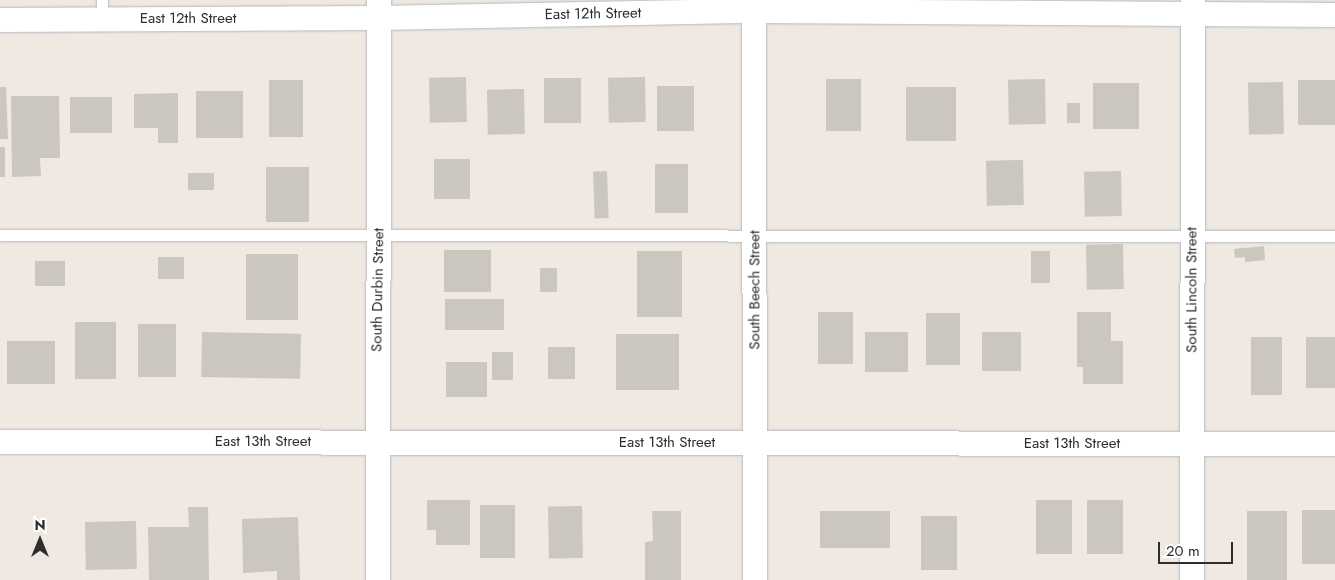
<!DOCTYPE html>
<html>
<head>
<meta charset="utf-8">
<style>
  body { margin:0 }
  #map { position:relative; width:1335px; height:580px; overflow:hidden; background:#efe9e1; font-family:Jost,sans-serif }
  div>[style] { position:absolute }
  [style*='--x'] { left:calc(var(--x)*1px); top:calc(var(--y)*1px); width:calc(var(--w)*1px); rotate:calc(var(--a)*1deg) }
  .building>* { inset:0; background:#cbc7bf; transform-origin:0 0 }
  .roads { filter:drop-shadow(0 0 1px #b4b7c1) drop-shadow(0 0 1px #b4b7c1) }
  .service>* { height:11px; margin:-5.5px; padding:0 5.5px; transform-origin:5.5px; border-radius:5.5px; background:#fff }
  .minor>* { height:24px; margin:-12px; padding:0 12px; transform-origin:12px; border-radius:12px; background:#fff }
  span { translate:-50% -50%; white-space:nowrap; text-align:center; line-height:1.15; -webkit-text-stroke:5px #fff; paint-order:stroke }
  .street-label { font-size:15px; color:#2e2e2e }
  .north { position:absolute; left:15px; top:515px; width:50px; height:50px; -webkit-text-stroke:4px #fff; paint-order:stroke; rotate:0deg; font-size:14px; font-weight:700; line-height:20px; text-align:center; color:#2e2e2e }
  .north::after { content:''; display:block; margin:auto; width:18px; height:22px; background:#2e2e2e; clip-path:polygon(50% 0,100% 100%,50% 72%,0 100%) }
  .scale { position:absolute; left:1158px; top:542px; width:75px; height:22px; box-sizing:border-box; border:2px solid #2e2e2e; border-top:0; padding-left:6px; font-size:15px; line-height:18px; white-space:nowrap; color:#2e2e2e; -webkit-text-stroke:4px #fff; paint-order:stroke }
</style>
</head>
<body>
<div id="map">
  <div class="building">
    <i style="left:466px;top:77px;width:45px;height:37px;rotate:89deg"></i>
    <i style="left:645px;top:77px;width:45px;height:37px;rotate:89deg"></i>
    <i style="left:544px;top:78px;width:37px;height:45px"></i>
    <i style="left:826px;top:79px;width:35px;height:52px"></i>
    <i style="left:1045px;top:79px;width:45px;height:37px;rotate:89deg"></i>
    <i style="left:269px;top:80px;width:34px;height:57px"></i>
    <i style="left:1335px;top:80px;width:45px;height:37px;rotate:90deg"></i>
    <i style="left:1283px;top:82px;width:52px;height:35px;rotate:89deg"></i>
    <i style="left:1093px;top:83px;width:46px;height:46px"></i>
    <i style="left:657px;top:86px;width:37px;height:45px"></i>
    <i style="clip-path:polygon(0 87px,6px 87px,8px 139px,0 139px)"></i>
    <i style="left:906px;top:87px;width:50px;height:54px"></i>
    <i style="left:524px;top:89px;width:45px;height:37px;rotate:89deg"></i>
    <i style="left:196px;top:91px;width:47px;height:47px"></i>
    <i style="clip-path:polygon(178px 93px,178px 143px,158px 143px,158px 128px,134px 128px,134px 94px)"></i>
    <i style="clip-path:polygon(11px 96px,59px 96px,60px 158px,40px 158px,41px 176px,12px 177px)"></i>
    <i style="left:70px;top:97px;width:42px;height:36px"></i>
    <i style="left:1067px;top:103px;width:13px;height:20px"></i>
    <i style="left:0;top:147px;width:5px;height:30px"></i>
    <i style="left:434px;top:159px;width:36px;height:40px"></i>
    <i style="left:1023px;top:160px;width:45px;height:37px;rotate:89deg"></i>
    <i style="left:688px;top:164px;width:49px;height:33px;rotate:90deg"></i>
    <i style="left:266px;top:167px;width:43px;height:55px"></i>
    <i style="left:607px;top:171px;width:47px;height:14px;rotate:88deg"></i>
    <i style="left:1121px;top:171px;width:45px;height:37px;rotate:89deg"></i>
    <i style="left:188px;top:173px;width:26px;height:17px"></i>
    <i style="left:1123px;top:244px;width:45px;height:37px;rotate:89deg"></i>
    <i style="clip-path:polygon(1264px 246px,1265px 260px,1245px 262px,1245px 257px,1235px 258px,1234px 249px)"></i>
    <i style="left:444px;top:250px;width:47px;height:42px"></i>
    <i style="left:637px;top:251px;width:45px;height:66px"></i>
    <i style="left:1031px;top:251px;width:19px;height:32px"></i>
    <i style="left:246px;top:254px;width:52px;height:66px"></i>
    <i style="left:158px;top:257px;width:26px;height:22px"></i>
    <i style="left:35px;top:261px;width:30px;height:25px"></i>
    <i style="left:540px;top:268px;width:17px;height:24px"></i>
    <i style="left:445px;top:299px;width:59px;height:31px"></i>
    <i style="left:818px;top:312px;width:35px;height:52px"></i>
    <i style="clip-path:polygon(1077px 312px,1111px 312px,1111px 341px,1123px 341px,1123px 384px,1083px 384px,1083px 367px,1077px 367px)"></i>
    <i style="left:926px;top:313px;width:34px;height:52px"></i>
    <i style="left:75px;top:322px;width:41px;height:57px"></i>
    <i style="left:138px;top:324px;width:38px;height:53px"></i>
    <i style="left:202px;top:332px;width:99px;height:45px;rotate:1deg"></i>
    <i style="left:865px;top:332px;width:43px;height:40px"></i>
    <i style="left:982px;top:332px;width:39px;height:39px"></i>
    <i style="left:616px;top:334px;width:63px;height:56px"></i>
    <i style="left:1251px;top:337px;width:31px;height:58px"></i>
    <i style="left:1306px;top:337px;width:29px;height:51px"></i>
    <i style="left:7px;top:341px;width:48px;height:43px"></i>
    <i style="left:548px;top:347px;width:27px;height:32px"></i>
    <i style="left:492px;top:352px;width:21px;height:28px"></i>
    <i style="left:446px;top:362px;width:41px;height:35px"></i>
    <i style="clip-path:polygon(427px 500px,470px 500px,470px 545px,436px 545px,436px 530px,427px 530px)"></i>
    <i style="left:1036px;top:500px;width:36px;height:54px"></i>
    <i style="left:1087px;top:500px;width:36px;height:54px"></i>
    <i style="left:480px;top:505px;width:35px;height:53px"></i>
    <i style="left:582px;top:506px;width:52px;height:34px;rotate:89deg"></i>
    <i style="clip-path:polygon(188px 507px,208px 507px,209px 580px,149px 580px,148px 527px,189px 527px)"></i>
    <i style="left:1302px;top:510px;width:33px;height:54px"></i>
    <i style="clip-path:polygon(652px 511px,681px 511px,681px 580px,645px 580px,645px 542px,653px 541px)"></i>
    <i style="left:820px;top:511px;width:70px;height:37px"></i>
    <i style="left:1247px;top:511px;width:40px;height:69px"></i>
    <i style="left:957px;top:516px;width:54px;height:36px;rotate:90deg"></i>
    <i style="clip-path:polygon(298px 517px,300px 580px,277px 580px,277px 571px,243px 573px,242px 519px)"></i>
    <i style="left:136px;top:521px;width:48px;height:51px;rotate:89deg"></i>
  </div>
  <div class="roads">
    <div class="service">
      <i style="--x:102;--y:0;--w:20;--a:90"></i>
      <i style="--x:0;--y:235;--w:1335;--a:0.04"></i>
    </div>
    <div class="minor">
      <i style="--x:754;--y:0;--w:580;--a:89.9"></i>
      <i style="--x:0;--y:20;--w:379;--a:-0.3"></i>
      <i style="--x:379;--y:18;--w:375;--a:-1.1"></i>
      <i style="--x:754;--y:11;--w:581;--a:0.39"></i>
      <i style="--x:0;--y:442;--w:1335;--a:0.09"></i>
      <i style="--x:378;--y:580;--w:580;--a:-89.9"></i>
      <i style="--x:1192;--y:580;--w:580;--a:-89.9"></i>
    </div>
  </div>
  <div class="street-label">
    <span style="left:593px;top:14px;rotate:-1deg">East 12th Street</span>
    <span style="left:188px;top:19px">East 12th Street</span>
    <span style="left:378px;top:290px;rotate:-89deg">South Durbin Street</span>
    <span style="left:755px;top:290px;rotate:-90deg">South Beech Street</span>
    <span style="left:1192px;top:290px;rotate:-90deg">South Lincoln Street</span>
    <span style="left:263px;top:442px">East 13th Street</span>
    <span style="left:667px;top:443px">East 13th Street</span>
    <span style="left:1072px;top:444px">East 13th Street</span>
  </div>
  <div class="north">N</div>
  <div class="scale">20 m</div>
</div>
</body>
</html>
